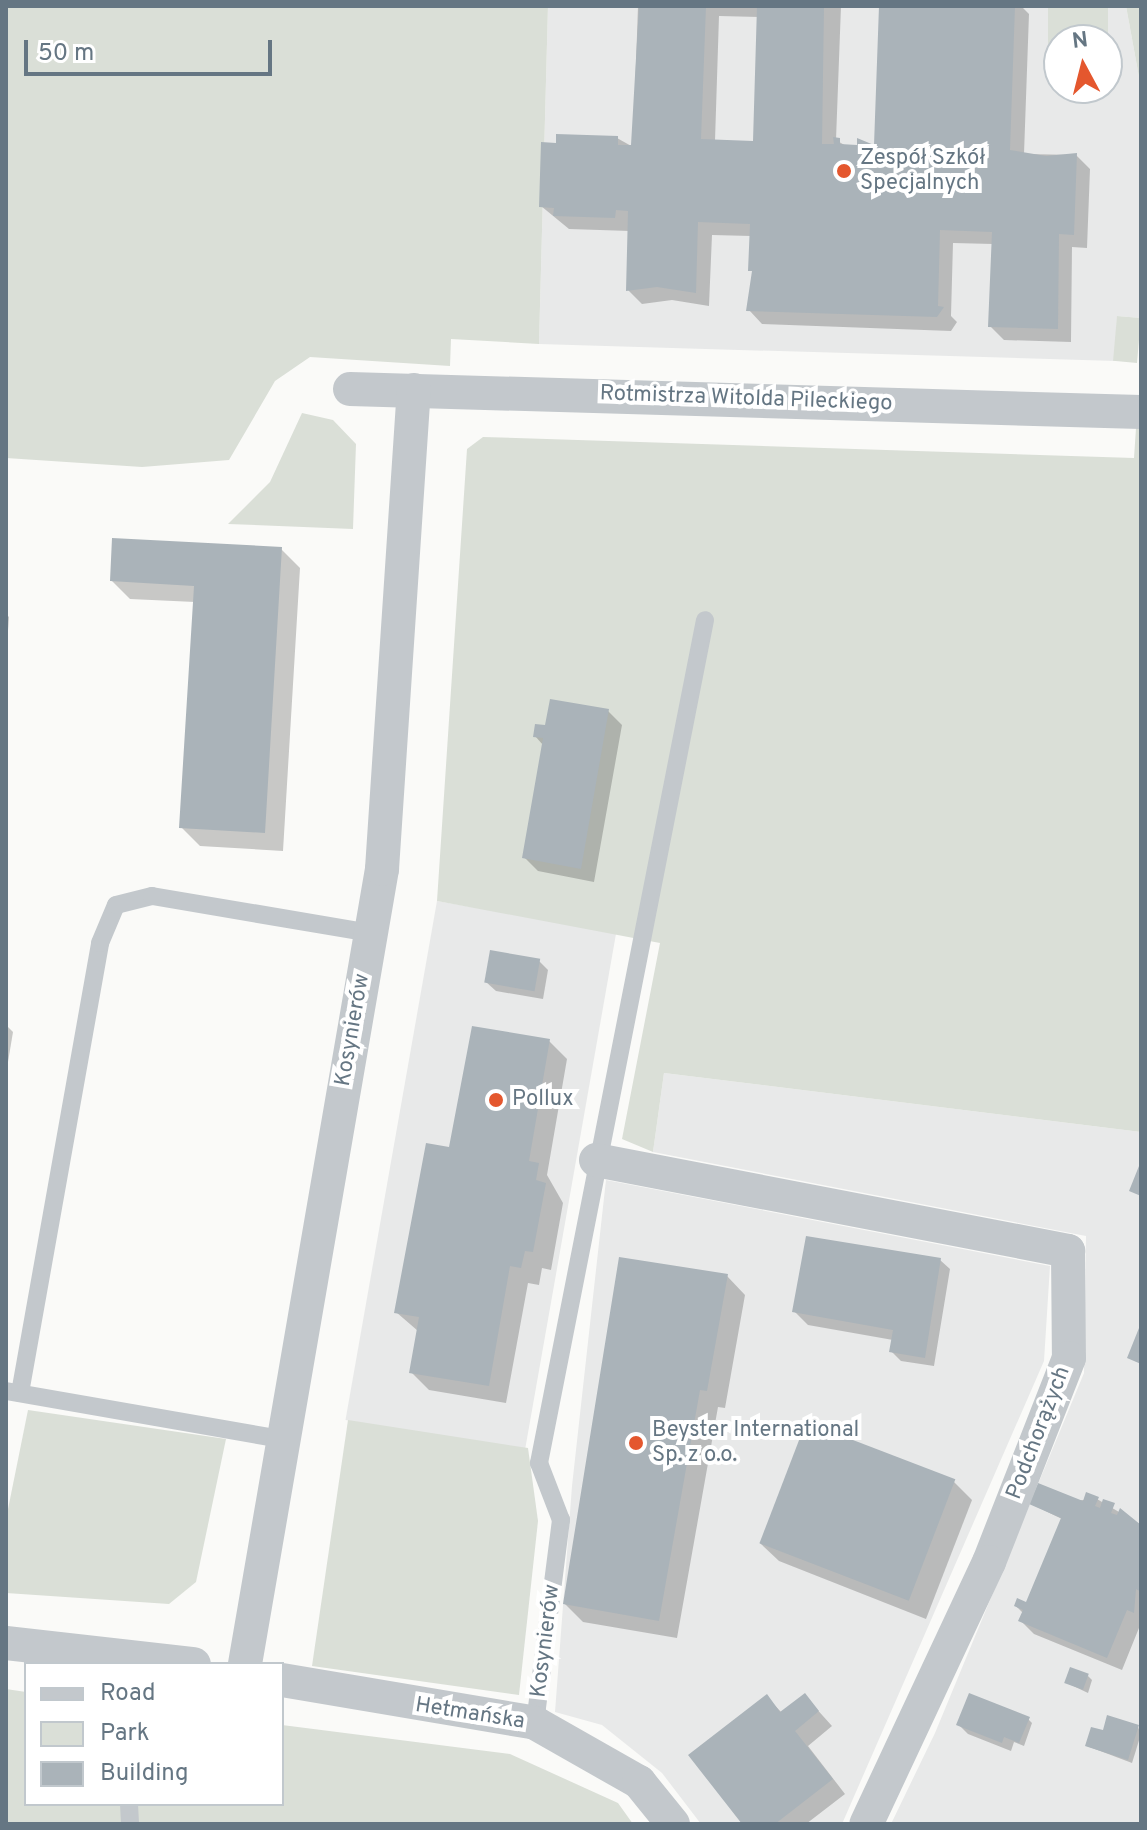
<!DOCTYPE html>
<html>
<head>
<meta charset="utf-8">
<style>
  body { margin:0 }
  #map { position:relative; width:1147px; height:1830px; overflow:hidden; background:#fafaf8; font-family:Overpass,sans-serif }
  div>[style] { position:absolute }
  [style*='--x'] { left:calc(var(--x)*1px); top:calc(var(--y)*1px); width:calc(var(--w)*1px); rotate:calc(var(--a)*1deg) }
  .built>* { inset:0; background:#e8e9e9; transform-origin:0 0 }
  .green>* { inset:0; background:#dadfd7; transform-origin:0 0 }
  .shadow>* { inset:0; background:#0003 }
  .building>* { inset:0; background:#aab3b9; transform-origin:0 0 }
  .lane>* { height:18px; margin:-9px; padding:0 9px; transform-origin:9px; border-radius:9px; background:#c3c8cc }
  .street>* { height:34px; margin:-17px; padding:0 17px; transform-origin:17px; border-radius:17px; background:#c3c8cc }
  .dots>* { width:22px; height:22px; translate:-50% -50%; box-sizing:border-box; border:4px solid #fff; border-radius:50% }
  span { translate:-50% -50%; white-space:nowrap; text-align:center; line-height:1.15; -webkit-text-stroke:8px #fff; paint-order:stroke }
  .poi-label { font-size:22px; color:#657683 }
  .left { translate:0 -50%; text-align:left }
  .street-label { font-size:22px; color:#657683 }
  .frame { position:absolute; inset:0; border:8px solid #657683; pointer-events:none }
  .legend { position:absolute; left:24px; top:1662px; width:260px; height:144px; box-sizing:border-box; background:#fff; border:2px solid #c1c8cd; margin:0; padding:10px 14px; list-style:none; font-size:24px; color:#657683 }
  .legend li { display:flex; align-items:center; gap:16px; height:40px }
  .legend b { width:40px; border:2px solid #c1c8cd }
  .north { position:absolute; left:1043px; top:24px; width:80px; height:80px; box-sizing:border-box; background:#fff; border:2px solid #c1c8cd; border-radius:50%; rotate:353deg; font-size:22px; font-weight:700; line-height:32px; text-align:center; color:#657683 }
  .north::after { content:''; display:block; margin:auto; width:28px; height:36px; background:#e4572e; clip-path:polygon(50% 0,100% 100%,50% 72%,0 100%) }
  .scale { position:absolute; left:24px; top:40px; width:248px; height:36px; box-sizing:border-box; border:4px solid #657683; border-top:0; padding-left:10px; font-size:24px; line-height:28px; white-space:nowrap; color:#657683; -webkit-text-stroke:6px #fff; paint-order:stroke }
</style>
</head>
<body>
<div id="map">
  <div class="built">
    <i style="clip-path:polygon(evenodd,548px 6px,1126px 6px,1141px 88px,1141px 318px,1117px 316px,1116px 361px,539px 344px,548px 6px,1059px 40px,1107px 40px,1107px 88px,1059px 88px,1059px 40px)"></i>
    <i style="left:437px;top:901px;width:182px;height:527px;rotate:10deg"></i>
    <i style="clip-path:polygon(664px 1073px,1141px 1132px,1141px 1824px,891px 1824px,935px 1733px,1084px 1373px,1086px 1236px,653px 1152px)"></i>
    <i style="clip-path:polygon(606px 1180px,1050px 1266px,1044px 1361px,842px 1824px,701px 1824px,662px 1773px,602px 1725px,555px 1712px,572px 1486px)"></i>
  </div>
  <div class="green">
    <i style="clip-path:polygon(6px 6px,548px 6px,539px 344px,451px 339px,450px 366px,310px 357px,275px 381px,229px 460px,142px 467px,6px 458px)"></i>
    <i style="clip-path:polygon(1048px 6px,1108px 6px,1108px 51px,1107px 40px,1059px 40px,1059px 50px,1048px 50px)"></i>
    <i style="clip-path:polygon(1126px 6px,1141px 6px,1141px 88px)"></i>
    <i style="left:1117px;top:316px;width:24px;height:45px;rotate:5deg"></i>
    <i style="clip-path:polygon(302px 413px,333px 420px,356px 444px,353px 529px,228px 524px,270px 482px)"></i>
    <i style="clip-path:polygon(1136px 428px,1141px 428px,1141px 1132px,664px 1073px,653px 1152px,622px 1139px,660px 943px,437px 901px,467px 449px,483px 437px,1134px 458px)"></i>
    <i style="clip-path:polygon(28px 1410px,226px 1439px,196px 1582px,169px 1604px,6px 1593px,6px 1519px)"></i>
    <i style="clip-path:polygon(348px 1420px,528px 1448px,538px 1521px,519px 1695px,312px 1666px)"></i>
    <i style="clip-path:polygon(6px 1689px,26px 1692px,26px 1804px,282px 1804px,282px 1725px,510px 1754px,618px 1803px,633px 1824px,6px 1824px)"></i>
  </div>
  <div class="shadow">
    <i style="clip-path:polygon(evenodd,638px 6px,841px 6px,836px 140px,846px 146px,876px 148px,881px 6px,1021px 6px,1029px 14px,1024px 154px,1076px 155px,1090px 169px,1087px 248px,1072px 247px,1071px 342px,1004px 340px,990px 326px,993px 244px,953px 243px,951px 316px,957px 322px,951px 331px,762px 324px,749px 310px,754px 275px,751px 236px,712px 235px,709px 306px,672px 300px,642px 304px,628px 290px,630px 231px,569px 229px,541px 206px,617px 138px,633px 147px,638px 6px,719px 16px,759px 17px,754px 143px,715px 141px,719px 16px)"></i>
    <i style="clip-path:polygon(281px 549px,300px 568px,283px 851px,200px 846px,181px 827px,195px 602px,130px 599px,112px 581px)"></i>
    <i style="clip-path:polygon(6px 614px,9px 617px,6px 659px)"></i>
    <i style="clip-path:polygon(608px 711px,622px 725px,594px 882px,538px 871px,524px 857px,543px 745px,535px 736px,546px 727px)"></i>
    <i style="clip-path:polygon(539px 961px,548px 970px,543px 999px,496px 991px,486px 982px)"></i>
    <i style="clip-path:polygon(6px 1025px,13px 1032px,6px 1074px)"></i>
    <i style="clip-path:polygon(549px 1041px,567px 1059px,547px 1175px,563px 1203px,551px 1270px,542px 1268px,539px 1285px,528px 1283px,506px 1403px,429px 1390px,411px 1372px,418px 1331px,396px 1312px,451px 1149px)"></i>
    <i style="clip-path:polygon(621px 1260px,727px 1276px,745px 1295px,725px 1408px,718px 1407px,677px 1638px,583px 1622px,565px 1604px)"></i>
    <i style="clip-path:polygon(940px 1260px,950px 1269px,934px 1366px,901px 1361px,891px 1351px,893px 1340px,808px 1325px,794px 1311px)"></i>
    <i style="clip-path:polygon(954px 1482px,972px 1500px,926px 1619px,779px 1561px,760px 1543px)"></i>
    <i style="clip-path:polygon(1097px 1499px,1141px 1525px,1141px 1623px,1122px 1670px,1034px 1634px,1020px 1620px,1023px 1613px,1016px 1606px,1027px 1604px,1062px 1519px,1031px 1504px)"></i>
    <i style="clip-path:polygon(1088px 1676px,1092px 1680px,1088px 1693px,1067px 1683px)"></i>
    <i style="clip-path:polygon(805px 1696px,832px 1726px,808px 1746px,845px 1794px,806px 1824px,745px 1824px,767px 1697px,782px 1713px)"></i>
    <i style="clip-path:polygon(1028px 1719px,1032px 1723px,1024px 1746px,1014px 1742px,1011px 1751px,968px 1734px,959px 1725px)"></i>
    <i style="clip-path:polygon(1138px 1727px,1141px 1734px,1132px 1763px,1087px 1746px,1104px 1733px)"></i>
  </div>
  <div class="building">
    <i style="clip-path:polygon(639px 6px,706px 6px,701px 139px,753px 141px,757px 6px,824px 6px,822px 144px,834px 144px,833px 137px,840px 138px,840px 144px,857px 145px,857px 138px,874px 145px,879px 6px,1015px 6px,1010px 150px,1046px 156px,1077px 153px,1074px 235px,1059px 234px,1058px 329px,988px 327px,992px 232px,940px 230px,938px 306px,944px 307px,937px 317px,746px 311px,752px 271px,748px 271px,750px 224px,698px 222px,696px 293px,657px 287px,626px 291px,628px 211px,616px 210px,615px 218px,553px 216px,554px 208px,539px 207px,541px 142px,556px 143px,556px 134px,618px 136px,618px 145px,631px 145px)"></i>
    <i style="clip-path:polygon(112px 538px,282px 547px,265px 833px,179px 828px,194px 586px,110px 581px)"></i>
    <i style="clip-path:polygon(550px 699px,609px 709px,581px 869px,522px 858px,543px 738px,533px 737px,535px 724px,545px 725px)"></i>
    <i style="left:490px;top:950px;width:51px;height:33px;rotate:10deg"></i>
    <i style="clip-path:polygon(472px 1026px,550px 1039px,529px 1161px,539px 1163px,536px 1180px,546px 1183px,533px 1252px,525px 1251px,521px 1268px,510px 1266px,489px 1386px,409px 1373px,419px 1317px,394px 1313px,426px 1143px,449px 1147px)"></i>
    <i style="clip-path:polygon(1141px 1161px,1141px 1196px,1129px 1191px)"></i>
    <i style="clip-path:polygon(806px 1236px,941px 1258px,925px 1358px,889px 1352px,893px 1330px,792px 1312px)"></i>
    <i style="clip-path:polygon(619px 1257px,728px 1274px,707px 1391px,700px 1390px,659px 1621px,563px 1604px)"></i>
    <i style="clip-path:polygon(1141px 1323px,1141px 1364px,1127px 1358px)"></i>
    <i style="left:806px;top:1422px;width:160px;height:130px;rotate:21deg"></i>
    <i style="clip-path:polygon(1038px 1483px,1083px 1501px,1086px 1492px,1099px 1497px,1095px 1506px,1100px 1508px,1103px 1499px,1115px 1503px,1111px 1513px,1117px 1515px,1120px 1508px,1141px 1525px,1141px 1592px,1136px 1589px,1134px 1613px,1127px 1610px,1107px 1658px,1018px 1621px,1023px 1610px,1014px 1606px,1017px 1598px,1026px 1602px,1061px 1518px,1029px 1504px)"></i>
    <i style="left:1070px;top:1667px;width:20px;height:17px;rotate:20deg"></i>
    <i style="clip-path:polygon(805px 1693px,819px 1711px,795px 1731px,833px 1779px,775px 1824px,742px 1824px,688px 1755px,767px 1694px,780px 1712px)"></i>
    <i style="clip-path:polygon(969px 1693px,1030px 1717px,1019px 1743px,1004px 1737px,1002px 1743px,956px 1725px)"></i>
    <i style="clip-path:polygon(1107px 1715px,1139px 1725px,1128px 1760px,1085px 1746px,1091px 1727px,1103px 1730px)"></i>
  </div>
  <div class="lane">
    <i style="--x:6;--y:1391;--w:280;--a:9.9"></i>
    <i style="--x:20;--y:1393;--w:457;--a:-79.9"></i>
    <i style="--x:100;--y:943;--w:41;--a:-67.2"></i>
    <i style="--x:116;--y:905;--w:37;--a:-14"></i>
    <i style="--x:152;--y:896;--w:221;--a:9.6"></i>
    <i style="--x:535;--y:1723;--w:205;--a:-82.7"></i>
    <i style="--x:561;--y:1520;--w:61;--a:-111.1"></i>
    <i style="--x:539;--y:1463;--w:859;--a:-78.86"></i>
    <i style="--x:129;--y:1804;--w:20;--a:87"></i>
  </div>
  <div class="street">
    <i style="--x:350;--y:389;--w:791;--a:1.67"></i>
    <i style="--x:596;--y:1160;--w:481;--a:10.9"></i>
    <i style="--x:1068;--y:1251;--w:107;--a:89.5"></i>
    <i style="--x:1069;--y:1358;--w:219;--a:111.4"></i>
    <i style="--x:989;--y:1562;--w:289;--a:115.1"></i>
    <i style="--x:6;--y:1643;--w:189;--a:6.4"></i>
    <i style="--x:245;--y:1664;--w:807;--a:-80.22"></i>
    <i style="--x:382;--y:869;--w:480;--a:-86.2"></i>
    <i style="--x:282;--y:1680;--w:257;--a:9.6"></i>
    <i style="--x:535;--y:1723;--w:120;--a:29.6"></i>
    <i style="--x:639;--y:1782;--w:54;--a:51"></i>
  </div>
  <div class="dots">
    <i style="left:844px;top:171px;background:#e4572e"></i>
    <i style="left:496px;top:1100px;background:#e4572e"></i>
    <i style="left:636px;top:1443px;background:#e4572e"></i>
  </div>
  <div class="poi-label">
    <span class="left" style="left:860px;top:171px">Zespół Szkół<br>Specjalnych</span>
    <span class="left" style="left:512px;top:1100px">Pollux</span>
    <span class="left" style="left:652px;top:1443px">Beyster International<br>Sp. z o.o.</span>
  </div>
  <div class="street-label">
    <span style="left:746px;top:399px;rotate:2deg">Rotmistrza Witolda Pileckiego</span>
    <span style="left:353px;top:1030px;rotate:-80deg">Kosynierów</span>
    <span style="left:1039px;top:1433px;rotate:-69deg">Podchorążych</span>
    <span style="left:546px;top:1641px;rotate:-83deg">Kosynierów</span>
    <span style="left:470px;top:1714px;rotate:9deg">Hetmańska</span>
  </div>
  <div class="frame"></div>
  <ul class="legend">
  <li><b style="height:10px;background:#c3c8cc"></b>Road</li>
  <li><b style="height:22px;background:#dadfd7"></b>Park</li>
  <li><b style="height:22px;background:#aab3b9"></b>Building</li>
  </ul>
  <div class="north">N</div>
  <div class="scale">50 m</div>
</div>
</body>
</html>
